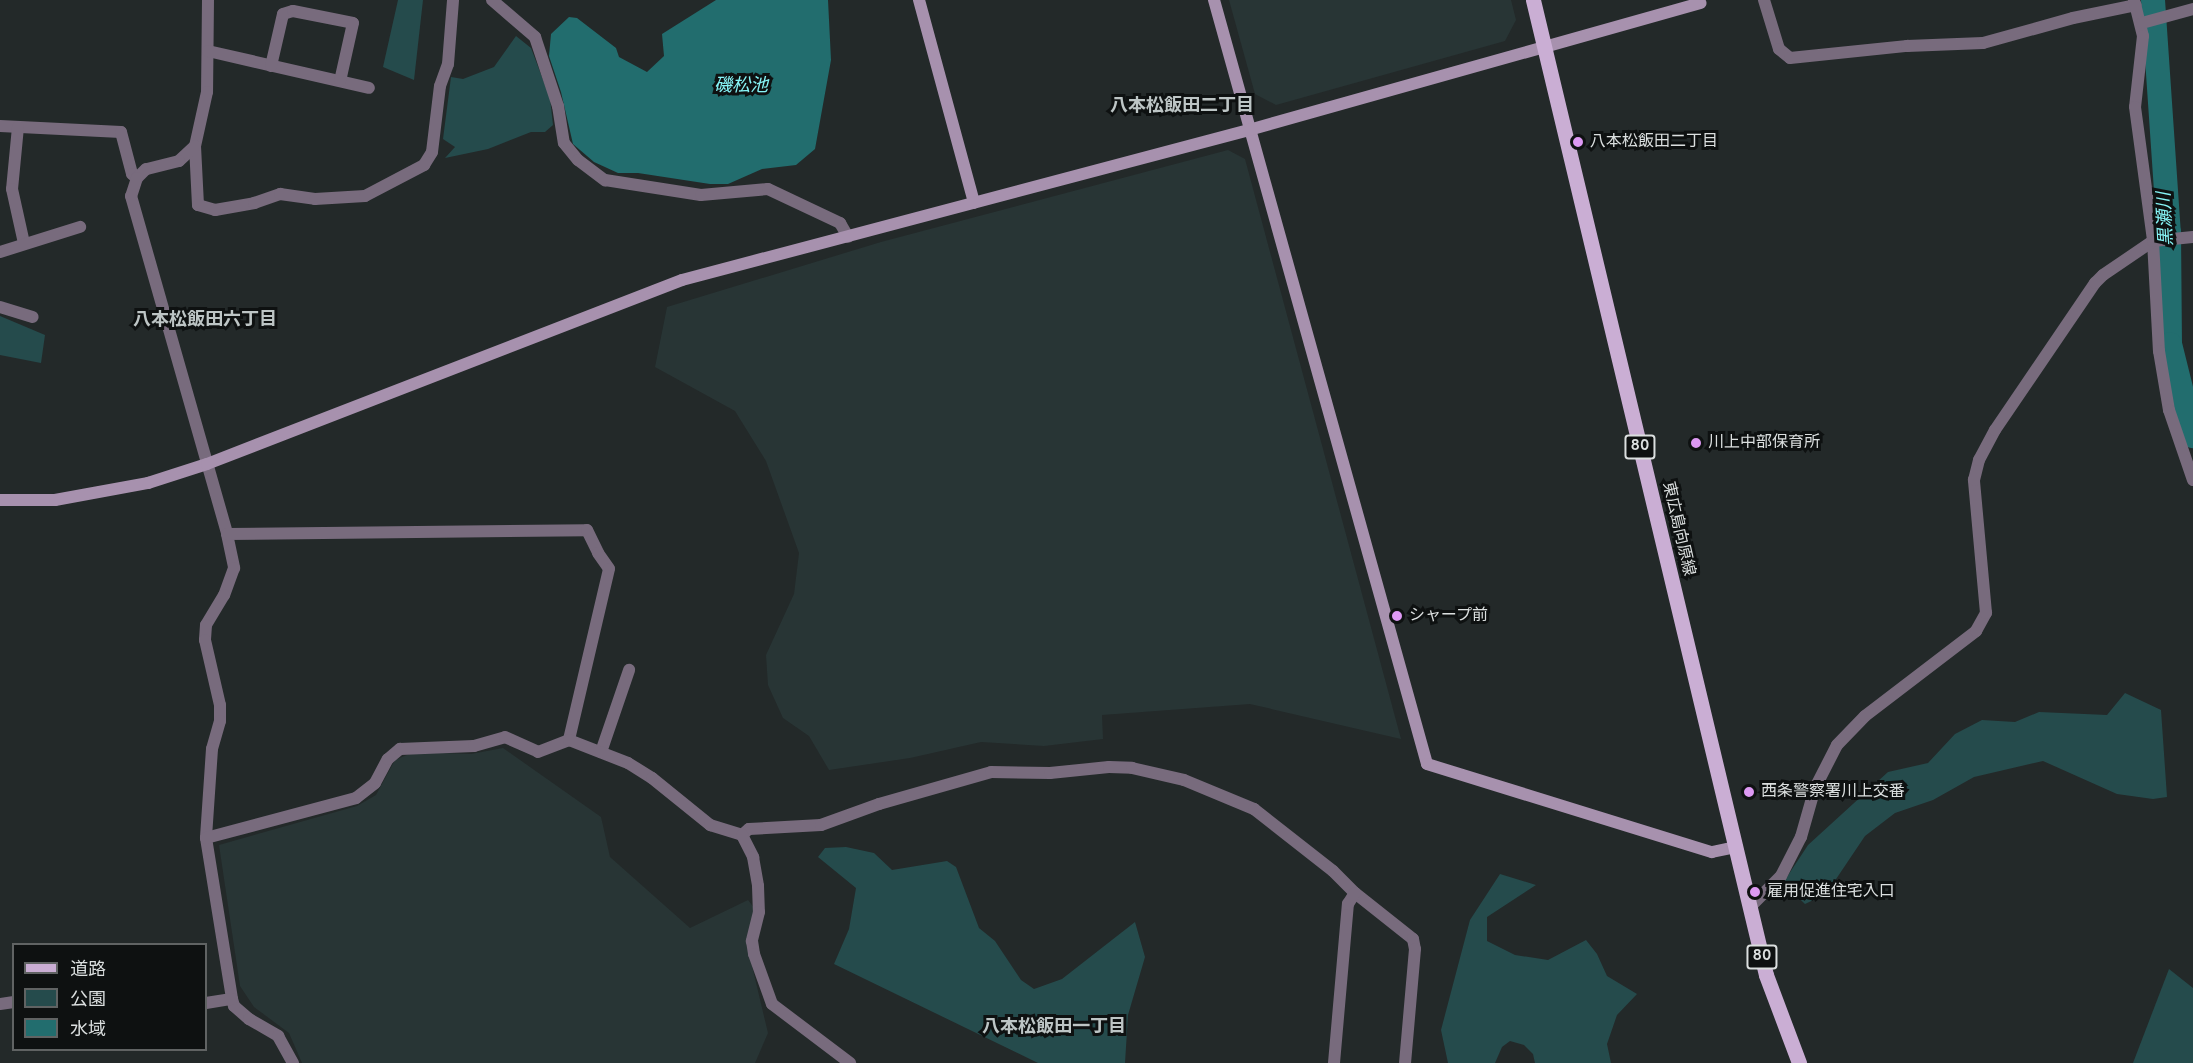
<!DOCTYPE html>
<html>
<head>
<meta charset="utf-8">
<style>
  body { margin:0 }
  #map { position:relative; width:2193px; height:1063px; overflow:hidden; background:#232929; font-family:Overpass,"Noto Sans JP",sans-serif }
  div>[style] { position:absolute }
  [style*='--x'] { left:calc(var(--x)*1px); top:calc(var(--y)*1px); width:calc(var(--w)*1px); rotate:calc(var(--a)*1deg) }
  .built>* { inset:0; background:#283535 }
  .green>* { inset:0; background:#254b4c }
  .water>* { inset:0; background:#226d6e }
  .river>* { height:24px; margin:-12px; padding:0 12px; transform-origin:12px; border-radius:12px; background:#226d6e }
  .street>* { height:12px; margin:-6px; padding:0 6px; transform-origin:6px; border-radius:6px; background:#786b7d }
  .secondary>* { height:12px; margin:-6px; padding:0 6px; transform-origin:6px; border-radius:6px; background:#a791ae }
  .primary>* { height:15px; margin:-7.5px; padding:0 7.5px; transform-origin:7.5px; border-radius:7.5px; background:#caaed4 }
  .dots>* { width:16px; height:16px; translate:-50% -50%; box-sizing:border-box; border:3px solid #0e1111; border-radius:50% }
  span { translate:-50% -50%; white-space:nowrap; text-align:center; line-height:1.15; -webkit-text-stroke:6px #0e1111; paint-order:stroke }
  .shield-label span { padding:2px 4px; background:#0e1111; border:2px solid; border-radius:4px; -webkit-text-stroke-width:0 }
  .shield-label { font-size:15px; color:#dbdfdf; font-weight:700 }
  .poi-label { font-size:16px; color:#dbdfdf }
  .left { translate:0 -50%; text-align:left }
  .street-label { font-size:16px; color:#dbdfdf }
  .water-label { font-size:18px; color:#87f5f7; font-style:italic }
  .neighbourhood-label { font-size:18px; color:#bdc5c5; font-weight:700 }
  .legend { position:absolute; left:12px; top:943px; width:195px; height:108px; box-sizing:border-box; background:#0e1111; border:2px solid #606363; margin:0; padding:8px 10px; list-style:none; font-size:18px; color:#dbdfdf }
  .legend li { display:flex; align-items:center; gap:12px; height:30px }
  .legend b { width:30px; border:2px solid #606363 }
</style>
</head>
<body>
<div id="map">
  <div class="built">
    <i style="clip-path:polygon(1229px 0,1511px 0,1516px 20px,1505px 41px,1276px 105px,1255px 94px)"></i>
    <i style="clip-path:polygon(1228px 150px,1245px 159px,1401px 739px,1250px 704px,1102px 715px,1103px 739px,1044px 746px,981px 742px,910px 758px,829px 770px,809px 736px,783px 718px,768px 685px,766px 655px,794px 594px,799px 553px,766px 461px,735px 411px,655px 367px,667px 307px,881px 242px)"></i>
    <i style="clip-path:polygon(503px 748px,601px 817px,610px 857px,690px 928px,748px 900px,755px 909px,747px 945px,768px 1033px,755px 1063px,302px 1063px,289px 1033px,254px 1007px,240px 986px,219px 845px,357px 806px,376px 795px,395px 760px,414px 752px,471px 754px)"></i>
  </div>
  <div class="green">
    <i style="clip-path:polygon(398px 0,423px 0,414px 80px,383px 67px)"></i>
    <i style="clip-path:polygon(516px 36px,531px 48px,550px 98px,553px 125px,545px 132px,531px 132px,488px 149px,445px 158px,455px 147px,443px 139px,451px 77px,463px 79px,494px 67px)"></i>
    <i style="clip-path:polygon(0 316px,45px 335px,41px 363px,0 355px)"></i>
    <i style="clip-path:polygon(2125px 693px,2161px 710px,2167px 797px,2153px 799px,2117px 794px,2043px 761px,1974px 777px,1933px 800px,1895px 813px,1865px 836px,1826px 894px,1805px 904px,1783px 883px,1808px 845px,1888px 772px,1928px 763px,1955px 734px,1982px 720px,2015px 722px,2039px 712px,2107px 715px)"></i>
    <i style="clip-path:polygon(846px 847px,874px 853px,892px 870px,947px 861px,956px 867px,979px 928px,995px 941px,1021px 980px,1034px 989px,1062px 979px,1135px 922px,1145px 957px,1128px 1015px,1125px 1063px,1038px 1063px,834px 964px,849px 929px,856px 888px,818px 857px,825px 848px)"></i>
    <i style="clip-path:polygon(1500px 874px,1536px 885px,1487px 917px,1487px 941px,1515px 955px,1548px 960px,1586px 940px,1597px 954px,1607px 976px,1637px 994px,1617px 1015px,1607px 1044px,1611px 1063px,1535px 1063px,1533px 1054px,1524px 1045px,1510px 1041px,1502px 1047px,1495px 1063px,1448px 1063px,1441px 1030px,1470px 920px)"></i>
    <i style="clip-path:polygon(2169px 969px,2193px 988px,2193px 1063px,2133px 1063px)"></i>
  </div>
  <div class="water">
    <i style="clip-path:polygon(716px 0,828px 0,831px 60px,815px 149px,796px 165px,762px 169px,728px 184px,710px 184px,638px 173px,618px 173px,594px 162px,573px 144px,561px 92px,549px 56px,551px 34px,569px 17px,577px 18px,616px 48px,619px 57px,647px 72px,664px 56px,662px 34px)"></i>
  </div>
  <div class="river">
    <i style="--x:2153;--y:0;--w:233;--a:86.1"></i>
    <i style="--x:2169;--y:232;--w:112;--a:89.5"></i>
    <i style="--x:2170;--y:344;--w:95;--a:76"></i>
  </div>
  <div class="street">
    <i style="--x:208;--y:0;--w:92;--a:90.6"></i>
    <i style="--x:207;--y:92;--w:55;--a:102.5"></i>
    <i style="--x:195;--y:146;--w:59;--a:87.1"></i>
    <i style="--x:198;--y:205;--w:18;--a:16"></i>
    <i style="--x:215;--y:210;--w:40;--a:-10"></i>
    <i style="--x:254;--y:203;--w:28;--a:-19"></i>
    <i style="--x:280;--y:194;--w:35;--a:8"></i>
    <i style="--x:315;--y:199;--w:50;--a:-3.4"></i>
    <i style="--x:365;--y:196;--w:67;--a:-27.7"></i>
    <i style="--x:424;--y:165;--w:15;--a:-58"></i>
    <i style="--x:432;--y:152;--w:66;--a:-83.1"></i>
    <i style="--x:440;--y:86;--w:23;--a:-70"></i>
    <i style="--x:448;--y:64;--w:64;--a:-85.5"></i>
    <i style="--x:492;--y:0;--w:57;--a:40.7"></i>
    <i style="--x:535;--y:37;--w:73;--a:71.6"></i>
    <i style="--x:558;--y:106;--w:37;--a:81"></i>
    <i style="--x:564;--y:143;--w:22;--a:51"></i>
    <i style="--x:578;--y:160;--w:34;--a:37"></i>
    <i style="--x:605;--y:180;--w:97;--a:8.9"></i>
    <i style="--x:701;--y:195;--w:67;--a:-5.1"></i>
    <i style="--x:768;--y:189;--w:80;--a:25.3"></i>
    <i style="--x:840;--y:223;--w:16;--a:60"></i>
    <i style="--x:1764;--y:0;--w:51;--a:73"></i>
    <i style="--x:1779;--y:49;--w:14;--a:39"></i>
    <i style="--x:1790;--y:58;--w:118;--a:-5.9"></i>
    <i style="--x:1907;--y:46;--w:76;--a:-2.3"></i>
    <i style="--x:1983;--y:43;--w:93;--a:-15.5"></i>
    <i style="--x:2073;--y:18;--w:64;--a:-11.7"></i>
    <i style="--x:2134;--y:0;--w:37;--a:76"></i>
    <i style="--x:2143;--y:36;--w:71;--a:96.4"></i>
    <i style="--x:2135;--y:107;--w:135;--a:82.3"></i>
    <i style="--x:2153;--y:241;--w:110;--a:86.9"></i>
    <i style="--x:2159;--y:351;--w:60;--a:80.4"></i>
    <i style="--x:2169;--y:410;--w:74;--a:71.1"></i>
    <i style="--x:2142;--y:23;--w:53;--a:-15.4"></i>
    <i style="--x:208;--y:51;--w:165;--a:12.9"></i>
    <i style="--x:271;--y:66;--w:53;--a:-77"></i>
    <i style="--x:283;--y:14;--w:10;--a:-17"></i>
    <i style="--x:293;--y:11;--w:61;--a:11.3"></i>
    <i style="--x:353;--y:23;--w:59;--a:102.6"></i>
    <i style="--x:0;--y:126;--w:121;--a:2.8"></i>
    <i style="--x:121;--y:132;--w:43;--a:75.3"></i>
    <i style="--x:132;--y:174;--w:6;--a:39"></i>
    <i style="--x:18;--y:127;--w:62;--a:95.5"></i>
    <i style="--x:12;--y:189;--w:55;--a:77.5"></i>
    <i style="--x:195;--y:146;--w:22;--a:137"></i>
    <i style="--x:179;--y:161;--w:34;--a:166"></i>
    <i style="--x:146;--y:169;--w:13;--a:135"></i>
    <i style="--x:137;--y:178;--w:19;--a:108"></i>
    <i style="--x:131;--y:196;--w:351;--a:74.1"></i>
    <i style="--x:227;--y:534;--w:35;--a:78"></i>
    <i style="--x:234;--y:568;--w:29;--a:110"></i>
    <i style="--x:224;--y:595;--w:35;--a:121"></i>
    <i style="--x:206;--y:625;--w:15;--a:94"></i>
    <i style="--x:205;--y:640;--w:67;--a:77"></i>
    <i style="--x:220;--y:705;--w:16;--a:90"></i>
    <i style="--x:220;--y:721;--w:29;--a:106"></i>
    <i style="--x:212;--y:749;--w:89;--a:93.9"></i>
    <i style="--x:206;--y:838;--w:163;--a:80.8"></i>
    <i style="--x:232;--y:999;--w:7;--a:74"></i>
    <i style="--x:234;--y:1006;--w:20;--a:41"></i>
    <i style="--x:249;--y:1019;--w:34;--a:30"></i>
    <i style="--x:278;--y:1036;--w:31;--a:61"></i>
    <i style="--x:0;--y:252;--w:84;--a:-17.4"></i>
    <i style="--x:0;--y:307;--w:34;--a:17"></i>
    <i style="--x:227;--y:534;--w:360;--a:-0.6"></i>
    <i style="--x:587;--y:530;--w:25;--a:64"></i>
    <i style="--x:598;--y:553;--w:19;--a:55"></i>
    <i style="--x:609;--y:569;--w:176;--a:103.2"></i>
    <i style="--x:601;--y:752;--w:87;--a:-71.1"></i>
    <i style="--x:742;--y:835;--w:9;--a:-41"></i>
    <i style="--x:749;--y:829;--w:72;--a:-3.2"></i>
    <i style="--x:821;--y:825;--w:62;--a:-19.9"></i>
    <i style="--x:879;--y:804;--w:116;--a:-15.9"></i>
    <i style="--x:991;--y:772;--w:59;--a:1"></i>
    <i style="--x:1050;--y:773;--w:59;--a:-5.8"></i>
    <i style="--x:1109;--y:767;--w:23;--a:2"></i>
    <i style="--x:1132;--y:768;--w:53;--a:13"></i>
    <i style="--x:1184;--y:780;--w:76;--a:22.5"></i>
    <i style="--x:1254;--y:809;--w:100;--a:38.1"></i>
    <i style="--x:1333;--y:871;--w:31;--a:45"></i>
    <i style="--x:1355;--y:893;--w:74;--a:38.4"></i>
    <i style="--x:1413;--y:939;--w:10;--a:79"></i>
    <i style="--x:1415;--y:949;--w:114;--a:95"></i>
    <i style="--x:206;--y:838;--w:155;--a:-14.9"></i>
    <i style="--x:356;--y:798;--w:24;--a:-38"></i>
    <i style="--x:375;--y:783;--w:27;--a:-62"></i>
    <i style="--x:388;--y:759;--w:16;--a:-40"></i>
    <i style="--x:400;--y:749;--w:74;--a:-2.3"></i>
    <i style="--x:474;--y:746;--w:32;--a:-16"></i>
    <i style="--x:505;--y:737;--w:36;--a:24"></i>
    <i style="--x:538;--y:752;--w:33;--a:-21"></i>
    <i style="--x:569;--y:740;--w:63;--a:21.3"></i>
    <i style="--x:628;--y:763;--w:28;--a:32"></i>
    <i style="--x:652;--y:778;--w:75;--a:39"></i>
    <i style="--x:710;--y:825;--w:34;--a:17"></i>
    <i style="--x:742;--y:835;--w:25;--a:63"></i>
    <i style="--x:753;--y:857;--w:29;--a:80"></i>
    <i style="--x:758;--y:886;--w:26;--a:88"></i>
    <i style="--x:759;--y:912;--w:30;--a:104"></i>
    <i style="--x:752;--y:941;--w:13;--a:81"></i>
    <i style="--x:754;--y:954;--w:53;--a:70.2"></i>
    <i style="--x:772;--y:1004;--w:98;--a:37.1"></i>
    <i style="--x:1751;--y:906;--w:42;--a:-45"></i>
    <i style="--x:1781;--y:876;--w:44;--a:-62.9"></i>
    <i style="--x:1801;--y:837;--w:51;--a:-74.1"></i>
    <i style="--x:1815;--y:788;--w:48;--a:-62.9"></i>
    <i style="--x:1837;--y:745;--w:40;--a:-46"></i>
    <i style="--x:1865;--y:716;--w:140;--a:-37.4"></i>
    <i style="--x:1976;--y:631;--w:21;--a:-61"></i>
    <i style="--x:1986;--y:613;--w:134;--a:-95.2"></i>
    <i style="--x:1974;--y:480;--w:21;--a:-76"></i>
    <i style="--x:1979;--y:460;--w:34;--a:-62"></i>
    <i style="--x:1995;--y:430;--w:178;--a:-55.8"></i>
    <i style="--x:2095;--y:283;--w:11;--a:-45"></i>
    <i style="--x:2103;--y:275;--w:60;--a:-34.2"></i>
    <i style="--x:2153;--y:241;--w:40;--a:-5.7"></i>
    <i style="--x:206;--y:1003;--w:26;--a:-9"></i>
    <i style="--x:0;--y:1004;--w:14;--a:-8"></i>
    <i style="--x:1334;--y:1063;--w:160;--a:-85"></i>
    <i style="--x:1348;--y:904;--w:13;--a:-58"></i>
  </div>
  <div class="secondary">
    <i style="--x:919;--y:0;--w:210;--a:74.8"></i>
    <i style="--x:1214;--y:0;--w:793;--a:74.42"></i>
    <i style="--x:1427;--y:764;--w:298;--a:17.2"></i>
    <i style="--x:1712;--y:852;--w:25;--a:-12"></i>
    <i style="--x:0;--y:500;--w:55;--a:0"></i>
    <i style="--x:55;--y:500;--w:95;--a:-10.4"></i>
    <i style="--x:148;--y:483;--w:62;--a:-17.9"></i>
    <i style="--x:207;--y:464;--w:509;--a:-21.17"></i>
    <i style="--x:682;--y:280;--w:587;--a:-14.82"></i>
    <i style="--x:1249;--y:130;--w:469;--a:-15.7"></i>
  </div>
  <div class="primary">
    <i style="--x:1533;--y:0;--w:1002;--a:76.56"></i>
    <i style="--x:1766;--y:975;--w:94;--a:69.4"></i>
  </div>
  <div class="dots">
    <i style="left:1578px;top:142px;background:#dd99f3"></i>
    <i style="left:1696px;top:443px;background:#dd99f3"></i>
    <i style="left:1397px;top:616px;background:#dd99f3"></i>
    <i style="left:1749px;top:792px;background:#dd99f3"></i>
    <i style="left:1755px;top:892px;background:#dd99f3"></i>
  </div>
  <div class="shield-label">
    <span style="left:1640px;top:447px">80</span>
    <span style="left:1762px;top:957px">80</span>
  </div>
  <div class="poi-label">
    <span class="left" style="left:1590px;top:142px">八本松飯田二丁目</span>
    <span class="left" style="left:1708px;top:443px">川上中部保育所</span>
    <span class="left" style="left:1409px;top:616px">シャープ前</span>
    <span class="left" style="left:1761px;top:792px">西条警察署川上交番</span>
    <span class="left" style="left:1767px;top:892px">雇用促進住宅入口</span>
  </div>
  <div class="street-label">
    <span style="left:1678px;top:529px;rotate:77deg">東広島向原線</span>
  </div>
  <div class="water-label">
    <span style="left:741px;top:87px">磯松池</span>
    <span style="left:2167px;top:219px;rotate:-93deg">黒瀬川</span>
  </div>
  <div class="neighbourhood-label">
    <span style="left:1182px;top:107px">八本松飯田二丁目</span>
    <span style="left:205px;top:321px">八本松飯田六丁目</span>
    <span style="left:1054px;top:1028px">八本松飯田一丁目</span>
  </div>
  <ul class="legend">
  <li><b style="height:8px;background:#caaed4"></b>道路</li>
  <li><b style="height:16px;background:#254b4c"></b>公園</li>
  <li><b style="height:16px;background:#226d6e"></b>水域</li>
  </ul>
</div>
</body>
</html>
